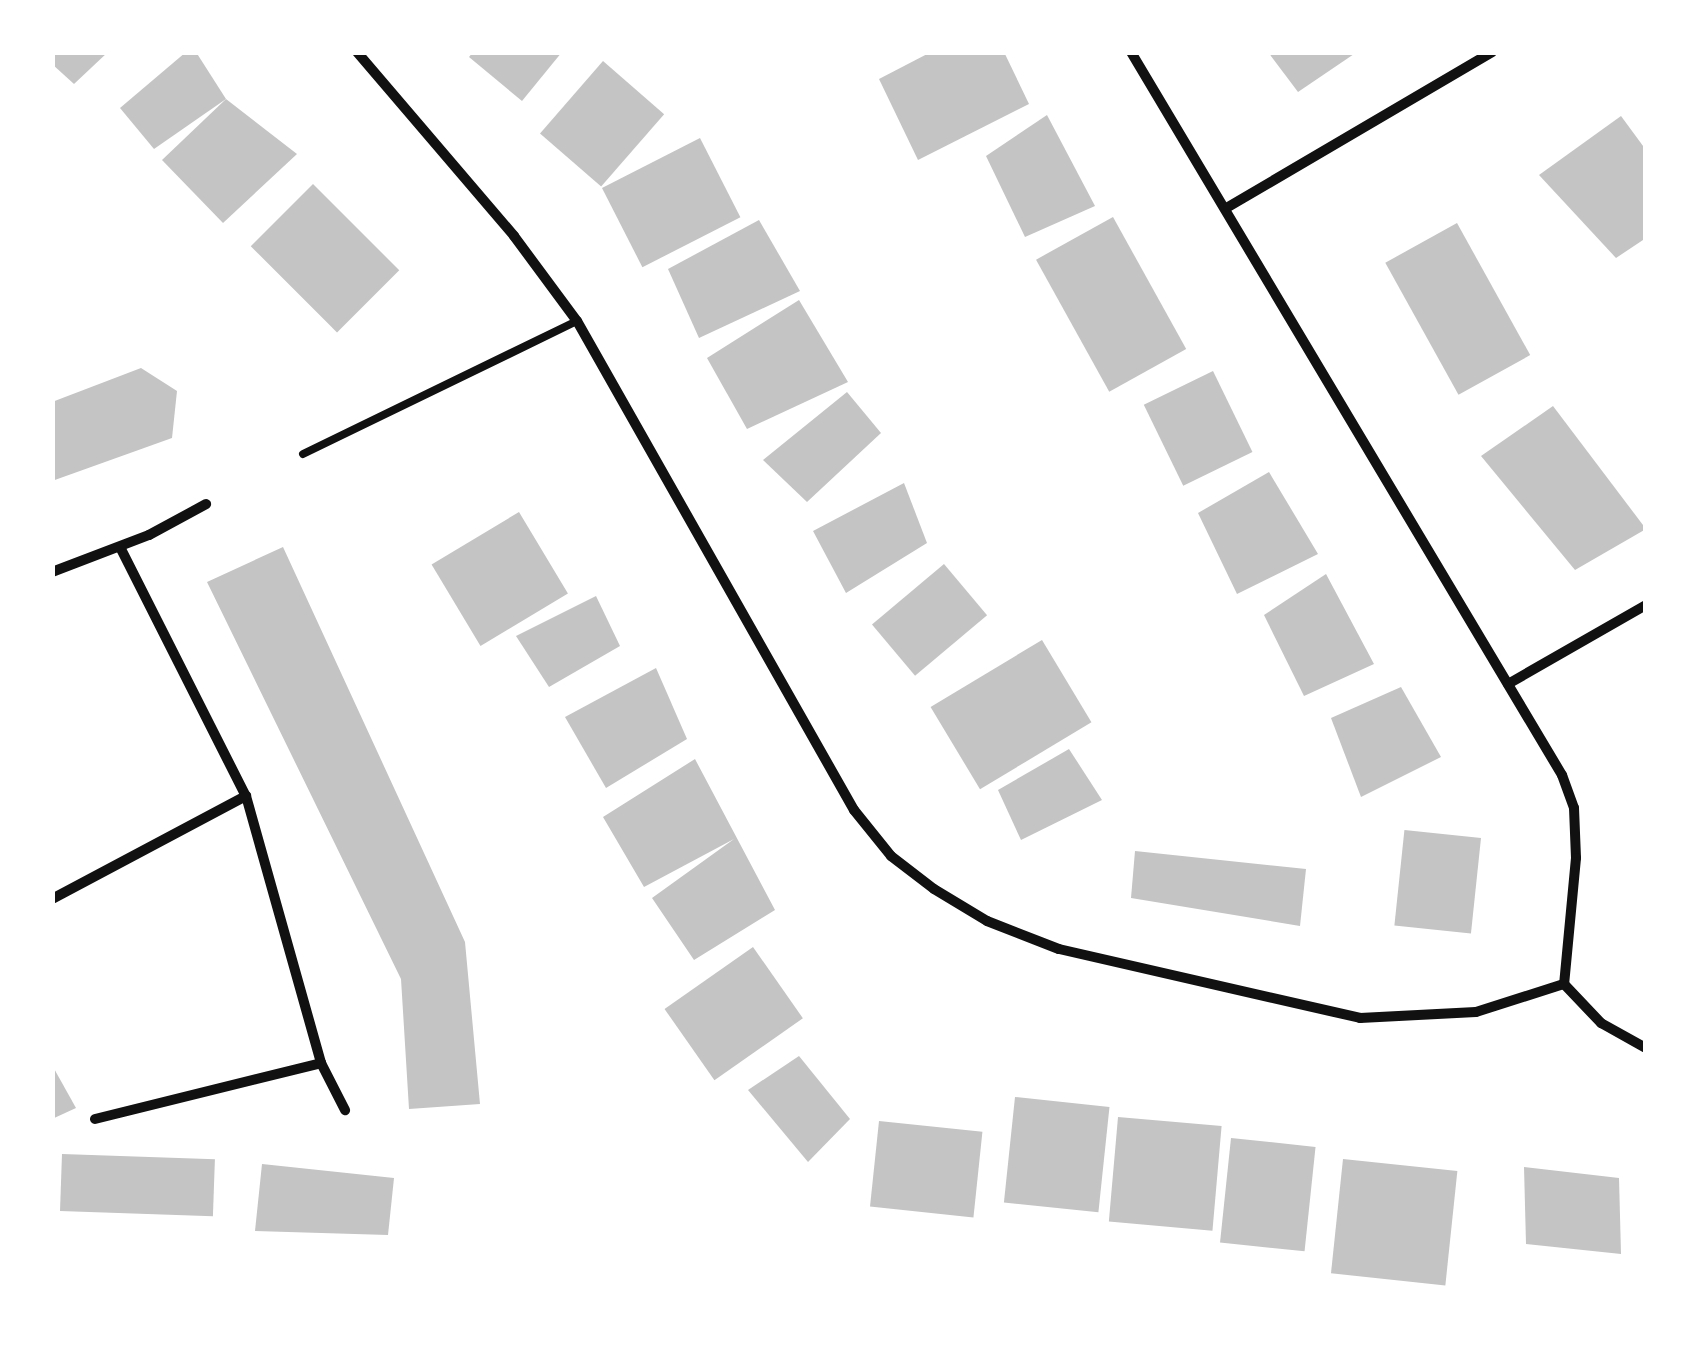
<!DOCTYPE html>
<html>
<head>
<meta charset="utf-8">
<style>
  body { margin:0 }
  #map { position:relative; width:1698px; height:1348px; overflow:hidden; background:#fff; font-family:Signika,sans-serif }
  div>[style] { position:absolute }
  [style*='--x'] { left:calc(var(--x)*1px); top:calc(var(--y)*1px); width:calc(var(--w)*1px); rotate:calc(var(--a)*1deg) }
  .building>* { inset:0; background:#c4c4c4; transform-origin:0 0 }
  .service>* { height:8px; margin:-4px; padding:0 4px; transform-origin:4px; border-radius:4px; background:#111 }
  .minor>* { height:10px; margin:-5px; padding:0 5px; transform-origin:5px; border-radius:5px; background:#111 }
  span { translate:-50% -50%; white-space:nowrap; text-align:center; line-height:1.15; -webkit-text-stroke:8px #fff; paint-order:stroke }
  .frame { position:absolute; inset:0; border:55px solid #fff; pointer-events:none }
</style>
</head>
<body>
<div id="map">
  <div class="building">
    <i style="clip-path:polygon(52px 52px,108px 52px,74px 84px,52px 64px)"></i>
    <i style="clip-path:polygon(186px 52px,196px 52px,226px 99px,154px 149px,120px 108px)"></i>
    <i style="clip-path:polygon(473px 52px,562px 52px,522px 101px,469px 57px)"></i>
    <i style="clip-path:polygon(931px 52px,1004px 52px,1029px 104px,918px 160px,879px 79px)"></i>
    <i style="clip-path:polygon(1268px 52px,1357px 52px,1298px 92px)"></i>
    <i style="left:603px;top:61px;width:81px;height:96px;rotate:41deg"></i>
    <i style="clip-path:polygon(226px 99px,297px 154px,223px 223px,162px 160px)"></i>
    <i style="clip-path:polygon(1047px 115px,1095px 206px,1025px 237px,986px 156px)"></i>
    <i style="clip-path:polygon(1621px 116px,1646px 150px,1646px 238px,1616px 258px,1539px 175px)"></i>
    <i style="left:700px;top:138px;width:89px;height:110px;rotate:63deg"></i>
    <i style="left:313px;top:184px;width:122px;height:88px;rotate:45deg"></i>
    <i style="left:1113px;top:217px;width:151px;height:88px;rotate:61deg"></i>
    <i style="clip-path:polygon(759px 220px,800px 291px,699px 338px,668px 269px)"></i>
    <i style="left:1457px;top:223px;width:151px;height:82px;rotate:61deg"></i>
    <i style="clip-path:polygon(799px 300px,848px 382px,747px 429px,707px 358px)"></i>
    <i style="clip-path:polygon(141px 368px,177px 391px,172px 438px,52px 481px,52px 402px)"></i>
    <i style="left:1213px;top:371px;width:90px;height:77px;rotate:64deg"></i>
    <i style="clip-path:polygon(847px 392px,881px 433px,807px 502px,763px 460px)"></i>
    <i style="clip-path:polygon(1553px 406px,1646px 529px,1575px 570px,1481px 456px)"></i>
    <i style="clip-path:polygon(1269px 472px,1318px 554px,1237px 594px,1198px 513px)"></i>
    <i style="clip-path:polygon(904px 483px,927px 543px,846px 593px,813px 531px)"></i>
    <i style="left:519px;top:512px;width:95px;height:102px;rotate:59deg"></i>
    <i style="clip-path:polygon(283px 547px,465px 942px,480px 1104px,409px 1109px,401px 979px,207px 582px)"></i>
    <i style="left:944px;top:564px;width:67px;height:94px;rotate:50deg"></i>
    <i style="clip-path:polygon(1326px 574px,1374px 664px,1304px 696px,1264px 615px)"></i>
    <i style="clip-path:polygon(596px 596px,620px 646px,549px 687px,516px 636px)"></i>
    <i style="left:1042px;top:640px;width:96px;height:130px;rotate:59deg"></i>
    <i style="clip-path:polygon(656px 668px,687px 739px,606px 788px,565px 717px)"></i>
    <i style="clip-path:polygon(1401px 687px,1441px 757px,1361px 797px,1331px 718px)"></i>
    <i style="clip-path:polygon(1069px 749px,1102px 800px,1021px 840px,998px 790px)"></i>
    <i style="clip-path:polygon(695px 759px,775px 910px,694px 960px,652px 898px,734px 839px,644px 887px,603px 817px)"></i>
    <i style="left:1481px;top:838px;width:96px;height:77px;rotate:96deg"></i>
    <i style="clip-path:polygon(1135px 851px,1306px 869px,1300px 926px,1131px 898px)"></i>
    <i style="left:753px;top:947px;width:87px;height:108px;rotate:55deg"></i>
    <i style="clip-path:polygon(799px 1056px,850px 1119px,808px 1162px,748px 1090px)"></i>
    <i style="clip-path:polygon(52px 1065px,76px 1108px,52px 1119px)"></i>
    <i style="left:1015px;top:1097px;width:95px;height:106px;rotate:6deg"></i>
    <i style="left:1118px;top:1117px;width:104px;height:105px;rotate:5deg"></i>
    <i style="left:879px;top:1121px;width:104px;height:86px;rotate:6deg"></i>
    <i style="left:1231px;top:1138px;width:85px;height:105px;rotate:6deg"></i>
    <i style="left:62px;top:1154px;width:153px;height:57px;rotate:2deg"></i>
    <i style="left:1343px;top:1159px;width:115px;height:115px;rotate:6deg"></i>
    <i style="clip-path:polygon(262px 1164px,394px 1178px,388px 1235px,255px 1231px)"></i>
    <i style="clip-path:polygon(1524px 1167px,1619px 1178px,1621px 1254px,1526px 1244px)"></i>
  </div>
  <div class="service">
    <i style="--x:303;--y:454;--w:305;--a:-25.9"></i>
  </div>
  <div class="minor">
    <i style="--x:357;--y:52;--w:242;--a:49.5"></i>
    <i style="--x:514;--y:236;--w:106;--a:53.5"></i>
    <i style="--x:577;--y:321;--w:562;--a:60.47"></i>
    <i style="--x:854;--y:810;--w:59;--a:51.2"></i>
    <i style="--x:891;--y:856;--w:54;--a:37.5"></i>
    <i style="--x:934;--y:889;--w:62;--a:31.1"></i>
    <i style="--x:987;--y:921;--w:77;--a:21.3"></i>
    <i style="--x:1059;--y:949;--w:309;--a:12.9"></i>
    <i style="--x:1360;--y:1018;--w:116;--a:-3"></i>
    <i style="--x:1476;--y:1012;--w:92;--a:-17.7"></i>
    <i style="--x:1564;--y:984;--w:54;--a:46.5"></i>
    <i style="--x:1601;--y:1023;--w:51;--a:29.1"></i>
    <i style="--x:1131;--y:52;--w:842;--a:59.2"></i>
    <i style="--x:1562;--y:775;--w:35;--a:70"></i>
    <i style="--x:1574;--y:808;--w:50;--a:87.7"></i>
    <i style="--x:1576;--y:858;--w:127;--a:95.4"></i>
    <i style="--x:1228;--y:207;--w:306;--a:-30.4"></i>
    <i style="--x:120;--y:547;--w:279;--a:63.2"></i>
    <i style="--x:246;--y:796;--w:277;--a:74.3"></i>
    <i style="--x:52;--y:572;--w:104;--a:-20.9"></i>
    <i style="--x:149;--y:535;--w:65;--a:-28.5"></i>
    <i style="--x:1508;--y:684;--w:159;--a:-29.8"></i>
    <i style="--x:52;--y:899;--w:220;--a:-28"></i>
    <i style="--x:95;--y:1119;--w:233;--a:-13.9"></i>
    <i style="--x:321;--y:1063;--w:53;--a:62.9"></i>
  </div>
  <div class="frame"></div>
</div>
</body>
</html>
